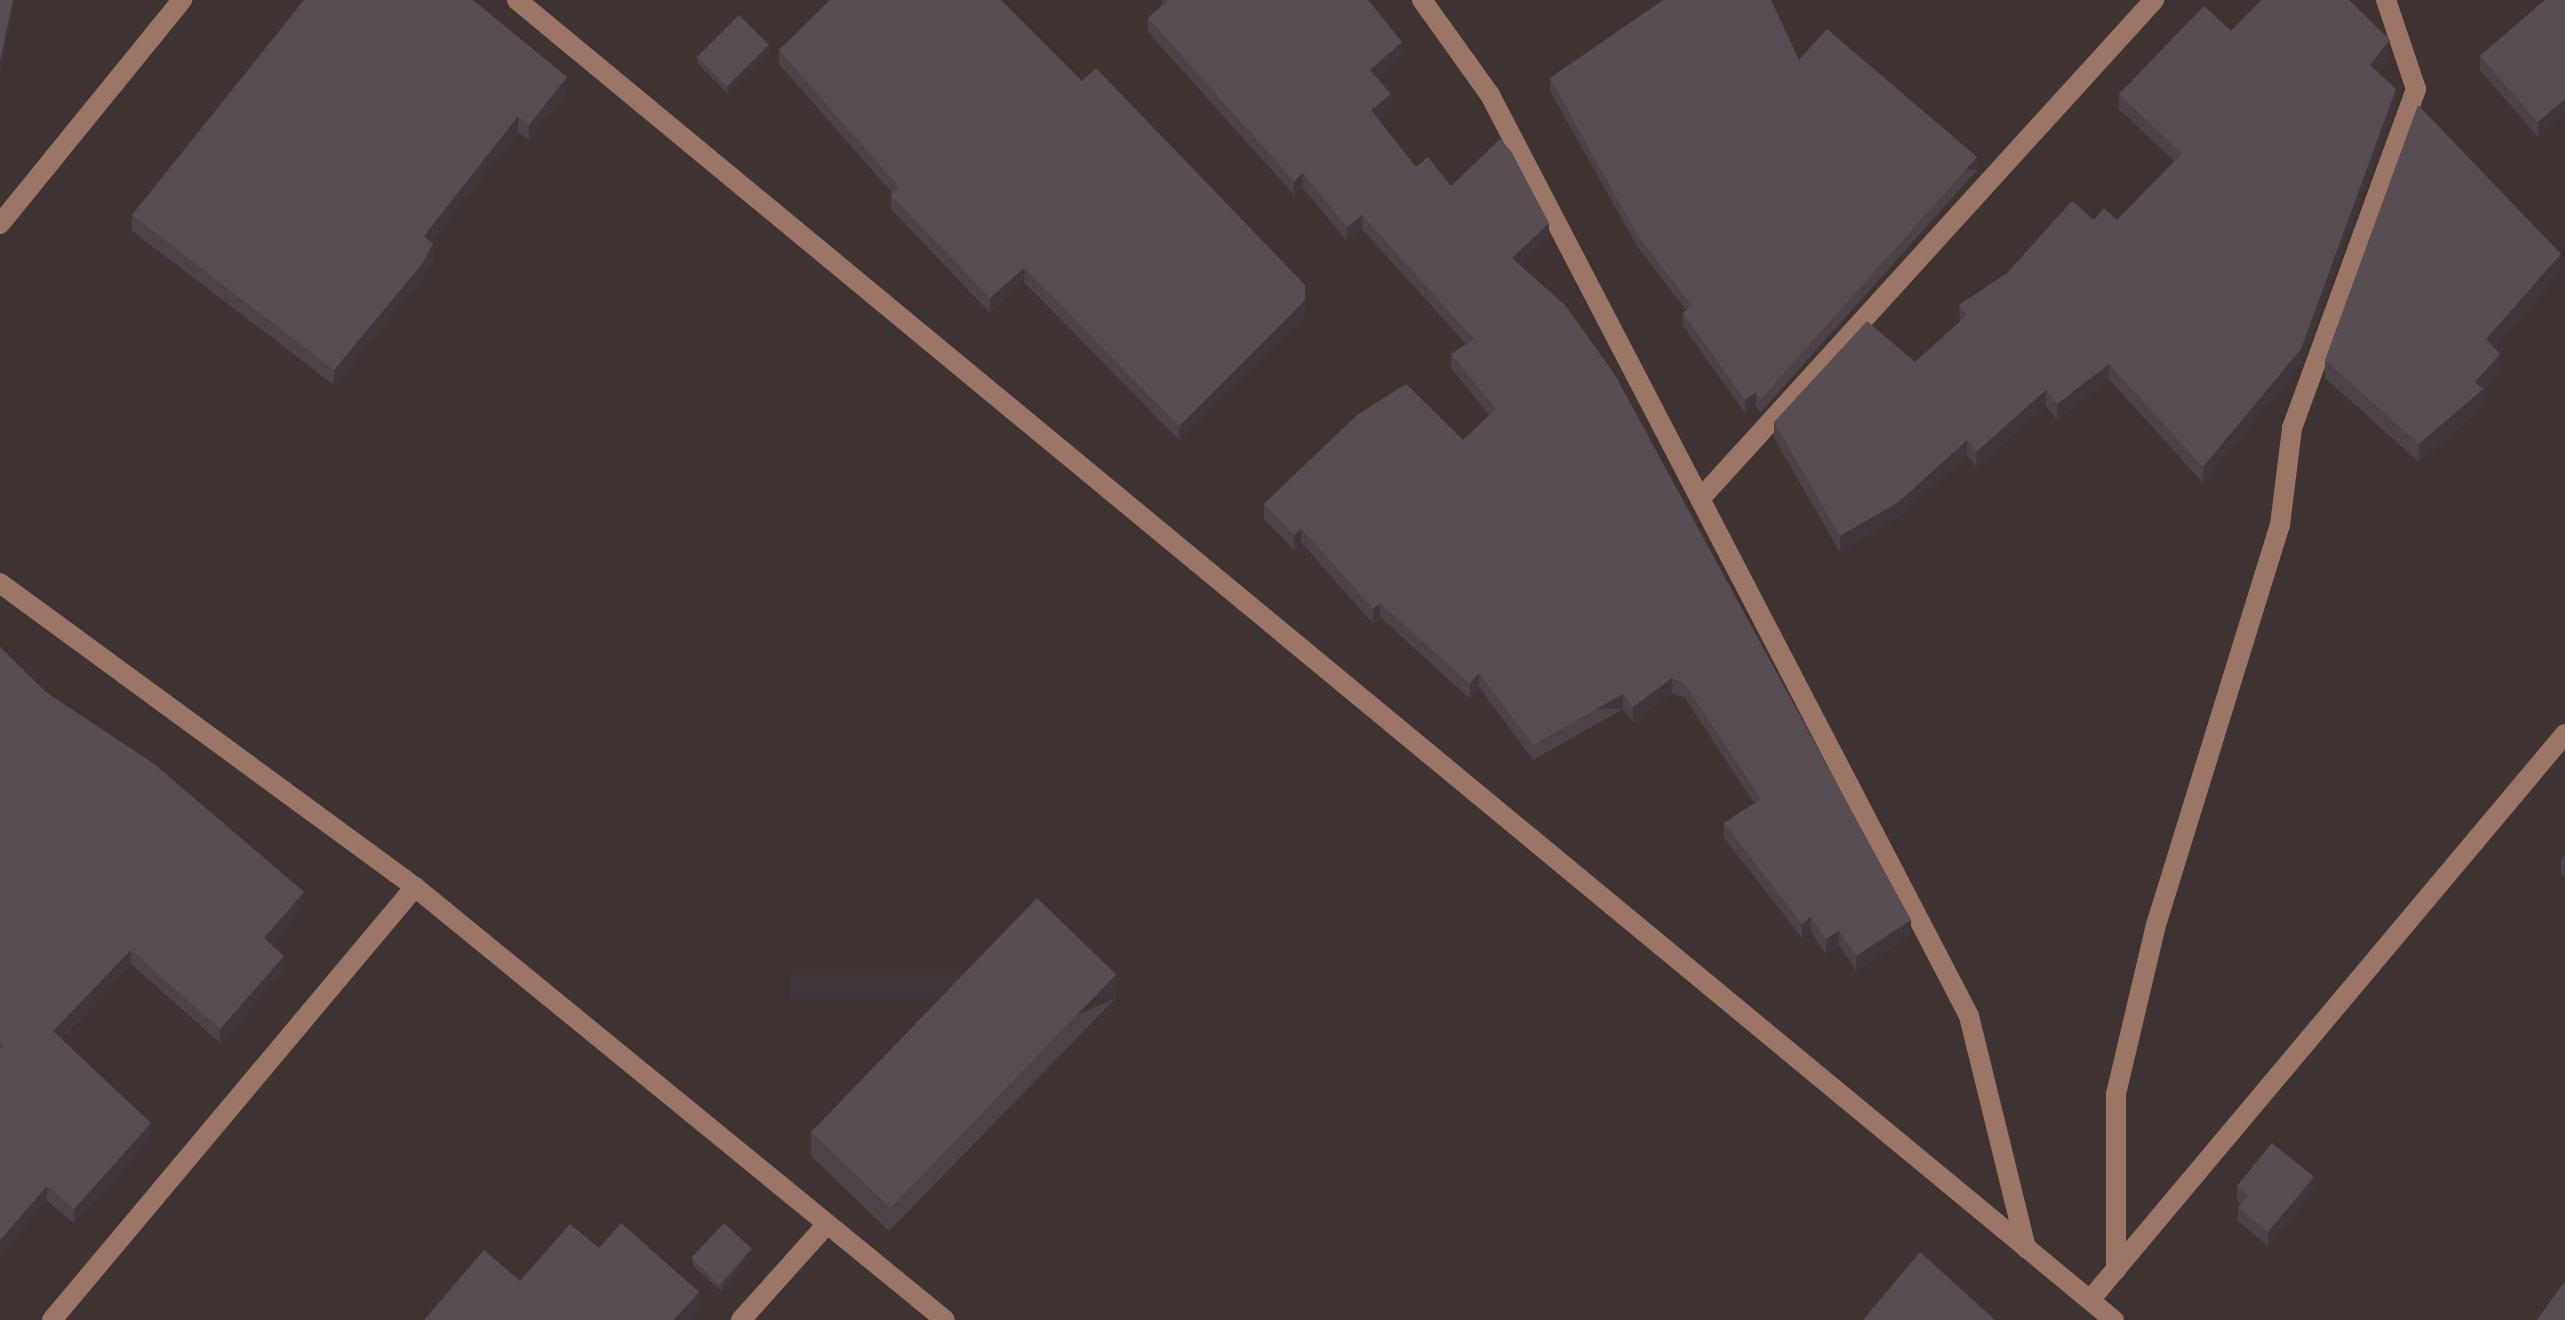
<!DOCTYPE html>
<html>
<head>
<meta charset="utf-8">
<style>
  body { margin:0 }
  #map { position:relative; width:2565px; height:1320px; overflow:hidden; background:#3f3233; font-family:Commissioner,sans-serif }
  div>[style] { position:absolute }
  [style*='--x'] { left:calc(var(--x)*1px); top:calc(var(--y)*1px); width:calc(var(--w)*1px); rotate:calc(var(--a)*1deg) }
  .street>* { height:20px; margin:-10px; padding:0 10px; transform-origin:10px; border-radius:10px; background:#9b7666 }
  .wall>* { inset:0; background:#4c4247 }
  .shaded-wall>* { inset:0; background:#3e363a; transform-origin:0 0 }
  .building>* { inset:0; background:#584d53; transform-origin:0 0 }
  span { translate:-50% -50%; white-space:nowrap; text-align:center; line-height:1.15; -webkit-text-stroke:10px #3f3233; paint-order:stroke }
</style>
</head>
<body>
<div id="map">
  <div class="street">
    <i style="--x:517;--y:0;--w:2072;--a:39.58"></i>
    <i style="--x:1422;--y:0;--w:117;--a:54.4"></i>
    <i style="--x:1490;--y:95;--w:1038;--a:62.52"></i>
    <i style="--x:1969;--y:1016;--w:239;--a:76.2"></i>
    <i style="--x:0;--y:224;--w:289;--a:-50.9"></i>
    <i style="--x:1700;--y:499;--w:675;--a:-47.7"></i>
    <i style="--x:0;--y:583;--w:514;--a:36.22"></i>
    <i style="--x:415;--y:887;--w:684;--a:39.25"></i>
    <i style="--x:2116;--y:1270;--w:176;--a:-90"></i>
    <i style="--x:2116;--y:1094;--w:174;--a:-76.7"></i>
    <i style="--x:2156;--y:925;--w:419;--a:-72.8"></i>
    <i style="--x:2280;--y:525;--w:98;--a:-82.9"></i>
    <i style="--x:2292;--y:428;--w:361;--a:-69.9"></i>
    <i style="--x:2416;--y:89;--w:94;--a:-108.6"></i>
    <i style="--x:2090;--y:1300;--w:739;--a:-50"></i>
    <i style="--x:52;--y:1320;--w:565;--a:-50.03"></i>
    <i style="--x:741;--y:1320;--w:129;--a:-48.1"></i>
  </div>
  <div class="wall">
    <i style="clip-path:polygon(1161px 0,1368px 0,1402px 57px,1377px 78px,1391px 108px,1378px 119px,1416px 167px,1549px 238px,1520px 265px,1911px 934px,1856px 971px,1839px 945px,1826px 954px,1811px 932px,1802px 938px,1724px 838px,1724px 823px,1754px 803px,1685px 698px,1672px 693px,1633px 722px,1623px 709px,1533px 760px,1479px 687px,1470px 699px,1380px 617px,1373px 624px,1301px 542px,1294px 550px,1264px 519px,1264px 504px,1463px 440px,1490px 416px,1451px 368px,1451px 354px,1466px 344px,1362px 229px,1347px 241px,1303px 188px,1294px 195px,1148px 32px,1148px 18px,1164px 3px)"></i>
    <i style="clip-path:polygon(2545px 0,2538px 137px,2480px 70px,2480px 56px)"></i>
    <i style="clip-path:polygon(2231px 31px,2390px 55px,2377px 72px,2396px 104px,2301px 364px,2203px 483px,2109px 379px,2057px 420px,2046px 406px,1976px 467px,1967px 455px,1900px 516px,1840px 552px,1774px 438px,1774px 422px,1915px 362px,1960px 322px,1959px 305px,2094px 220px,2117px 220px,2174px 161px,2119px 109px,2119px 94px)"></i>
    <i style="clip-path:polygon(779px 50px,1305px 315px,1179px 440px,1024px 282px,990px 313px,891px 209px,891px 195px,892px 193px,779px 64px)"></i>
    <i style="clip-path:polygon(769px 52px,727px 93px,697px 63px,697px 56px)"></i>
    <i style="clip-path:polygon(1799px 60px,1977px 170px,1760px 413px,1756px 405px,1745px 413px,1683px 326px,1683px 313px,1686px 310px,1638px 248px,1550px 91px,1550px 78px)"></i>
    <i style="clip-path:polygon(567px 92px,529px 140px,518px 132px,431px 242px,433px 260px,422px 279px,334px 385px,132px 231px,132px 215px)"></i>
    <i style="clip-path:polygon(2561px 272px,2494px 348px,2500px 373px,2483px 392px,2483px 407px,2419px 462px,2325px 378px,2325px 360px)"></i>
    <i style="clip-path:polygon(0 647px,47px 693px,304px 906px,271px 944px,284px 971px,220px 1043px,131px 964px,61px 1038px,151px 1138px,74px 1223px,47px 1201px,0 1255px)"></i>
    <i style="clip-path:polygon(2565px 854px,2565px 878px,2561px 875px,2561px 859px)"></i>
    <i style="clip-path:polygon(1116px 998px,889px 1231px,811px 1156px,811px 1132px)"></i>
    <i style="clip-path:polygon(2237px 1186px,2314px 1191px,2268px 1246px,2238px 1221px,2238px 1207px,2241px 1204px,2237px 1200px)"></i>
    <i style="clip-path:polygon(752px 1256px,722px 1292px,693px 1266px,693px 1259px)"></i>
  </div>
  <div class="shaded-wall">
    <i style="clip-path:polygon(13px 0,15px 0,0 75px,0 62px)"></i>
    <i style="clip-path:polygon(2390px 40px,2390px 55px,2370px 80px,2370px 65px)"></i>
    <i style="clip-path:polygon(1402px 42px,1402px 57px,1370px 84px,1370px 70px)"></i>
    <i style="clip-path:polygon(769px 45px,769px 52px,727px 93px,727px 86px)"></i>
    <i style="clip-path:polygon(567px 77px,567px 92px,529px 140px,529px 125px)"></i>
    <i style="clip-path:polygon(2396px 89px,2396px 104px,2301px 364px,2203px 483px,2203px 467px)"></i>
    <i style="clip-path:polygon(1391px 94px,1391px 108px,1371px 125px,1371px 110px)"></i>
    <i style="clip-path:polygon(2565px 99px,2565px 113px,2538px 137px,2538px 122px)"></i>
    <i style="clip-path:polygon(518px 116px,518px 132px,424px 252px,424px 236px)"></i>
    <i style="left:1977px;top:157px;width:13px;height:326px;rotate:90deg"></i>
    <i style="clip-path:polygon(1303px 173px,1303px 188px,1294px 195px,1294px 181px)"></i>
    <i style="clip-path:polygon(1362px 215px,1362px 229px,1347px 241px,1347px 227px)"></i>
    <i style="clip-path:polygon(1549px 223px,1549px 238px,1512px 273px,1512px 258px)"></i>
    <i style="clip-path:polygon(433px 244px,433px 260px,422px 279px,334px 385px,334px 370px)"></i>
    <i style="clip-path:polygon(2561px 254px,2561px 272px,2486px 357px,2486px 339px)"></i>
    <i style="clip-path:polygon(1024px 268px,1024px 282px,990px 313px,990px 298px)"></i>
    <i style="clip-path:polygon(1305px 300px,1305px 315px,1179px 440px,1179px 426px)"></i>
    <i style="clip-path:polygon(2500px 354px,2500px 373px,2483px 392px,2483px 407px,2419px 462px,2419px 444px)"></i>
    <i style="clip-path:polygon(2109px 364px,2109px 379px,2057px 420px,2057px 404px)"></i>
    <i style="clip-path:polygon(2046px 390px,2046px 406px,1976px 467px,1976px 452px)"></i>
    <i style="clip-path:polygon(1756px 392px,1756px 405px,1745px 413px,1745px 400px)"></i>
    <i style="clip-path:polygon(1967px 440px,1967px 455px,1900px 516px,1840px 552px,1840px 536px)"></i>
    <i style="clip-path:polygon(1301px 528px,1301px 542px,1294px 550px,1294px 535px)"></i>
    <i style="clip-path:polygon(1380px 603px,1380px 617px,1373px 624px,1373px 609px)"></i>
    <i style="clip-path:polygon(1479px 673px,1479px 687px,1470px 699px,1470px 684px)"></i>
    <i style="clip-path:polygon(1672px 678px,1672px 693px,1633px 722px,1633px 707px)"></i>
    <i style="left:1623px;top:694px;width:15px;height:103px;rotate:90deg"></i>
    <i style="clip-path:polygon(304px 892px,304px 906px,264px 953px,264px 938px)"></i>
    <i style="clip-path:polygon(1811px 917px,1811px 932px,1802px 938px,1802px 924px)"></i>
    <i style="clip-path:polygon(1911px 920px,1911px 934px,1856px 971px,1856px 956px)"></i>
    <i style="clip-path:polygon(1839px 931px,1839px 945px,1826px 954px,1826px 939px)"></i>
    <i style="clip-path:polygon(131px 950px,131px 964px,53px 1045px,53px 1031px)"></i>
    <i style="clip-path:polygon(284px 956px,284px 971px,220px 1043px,220px 1029px)"></i>
    <i style="left:1116px;top:974px;width:24px;height:325px;rotate:90deg"></i>
    <i style="clip-path:polygon(151px 1123px,151px 1138px,74px 1223px,74px 1209px)"></i>
    <i style="clip-path:polygon(2314px 1177px,2314px 1191px,2268px 1246px,2268px 1232px)"></i>
    <i style="clip-path:polygon(47px 1186px,47px 1201px,0 1255px,0 1240px)"></i>
    <i style="clip-path:polygon(752px 1249px,752px 1256px,722px 1292px,722px 1285px)"></i>
    <i style="clip-path:polygon(699px 1292px,699px 1309px,690px 1320px,674px 1320px)"></i>
  </div>
  <div class="building">
    <i style="clip-path:polygon(0 0,13px 0,0 62px)"></i>
    <i style="clip-path:polygon(304px 0,473px 0,567px 77px,529px 125px,518px 116px,424px 236px,433px 244px,422px 264px,334px 370px,132px 215px)"></i>
    <i style="clip-path:polygon(830px 0,1001px 0,1082px 81px,1096px 68px,1305px 285px,1305px 300px,1179px 426px,1024px 268px,990px 298px,891px 195px,899px 187px,779px 50px)"></i>
    <i style="clip-path:polygon(1168px 0,1368px 0,1402px 42px,1370px 70px,1391px 94px,1371px 110px,1416px 167px,1428px 157px,1451px 186px,1500px 139px,1511px 151px,1549px 223px,1512px 258px,1565px 305px,1615px 375px,1911px 920px,1856px 956px,1839px 931px,1826px 939px,1811px 917px,1802px 924px,1724px 823px,1761px 799px,1685px 684px,1672px 678px,1633px 707px,1623px 694px,1533px 745px,1479px 673px,1470px 684px,1380px 603px,1373px 609px,1301px 528px,1294px 535px,1264px 504px,1357px 415px,1406px 384px,1463px 440px,1496px 409px,1451px 354px,1474px 339px,1362px 215px,1347px 227px,1303px 173px,1294px 181px,1148px 18px)"></i>
    <i style="clip-path:polygon(1663px 0,1771px 0,1799px 60px,1827px 29px,1977px 157px,1760px 400px,1756px 392px,1745px 400px,1683px 313px,1692px 306px,1638px 236px,1550px 78px)"></i>
    <i style="clip-path:polygon(2261px 0,2349px 0,2390px 40px,2370px 65px,2396px 89px,2301px 349px,2203px 467px,2109px 364px,2057px 404px,2046px 390px,1976px 452px,1967px 440px,1900px 501px,1840px 536px,1774px 422px,1867px 321px,1915px 362px,1967px 315px,1959px 305px,2007px 273px,2072px 201px,2094px 220px,2104px 208px,2117px 220px,2182px 154px,2119px 94px,2204px 6px,2231px 31px)"></i>
    <i style="clip-path:polygon(2545px 0,2565px 0,2565px 99px,2538px 122px,2480px 56px)"></i>
    <i style="left:739px;top:15px;width:42px;height:59px;rotate:45deg"></i>
    <i style="clip-path:polygon(2418px 105px,2561px 254px,2486px 339px,2500px 354px,2475px 382px,2483px 389px,2419px 444px,2325px 360px)"></i>
    <i style="clip-path:polygon(0 647px,47px 693px,153px 763px,304px 892px,264px 938px,284px 956px,220px 1029px,131px 950px,53px 1031px,151px 1123px,74px 1209px,47px 1186px,0 1240px,0 1050px,3px 1045px,0 1042px)"></i>
    <i style="left:1037px;top:898px;width:110px;height:325px;rotate:44deg"></i>
    <i style="clip-path:polygon(2272px 1143px,2314px 1177px,2268px 1232px,2238px 1207px,2248px 1196px,2237px 1186px)"></i>
    <i style="clip-path:polygon(621px 1223px,699px 1292px,674px 1320px,424px 1320px,484px 1250px,520px 1281px,570px 1224px,599px 1248px)"></i>
    <i style="left:724px;top:1223px;width:38px;height:48px;rotate:43deg"></i>
    <i style="clip-path:polygon(1920px 1252px,1994px 1319px,1993px 1320px,1863px 1320px)"></i>
    <i style="clip-path:polygon(2565px 1281px,2565px 1320px,2537px 1320px)"></i>
  </div>
</div>
</body>
</html>
